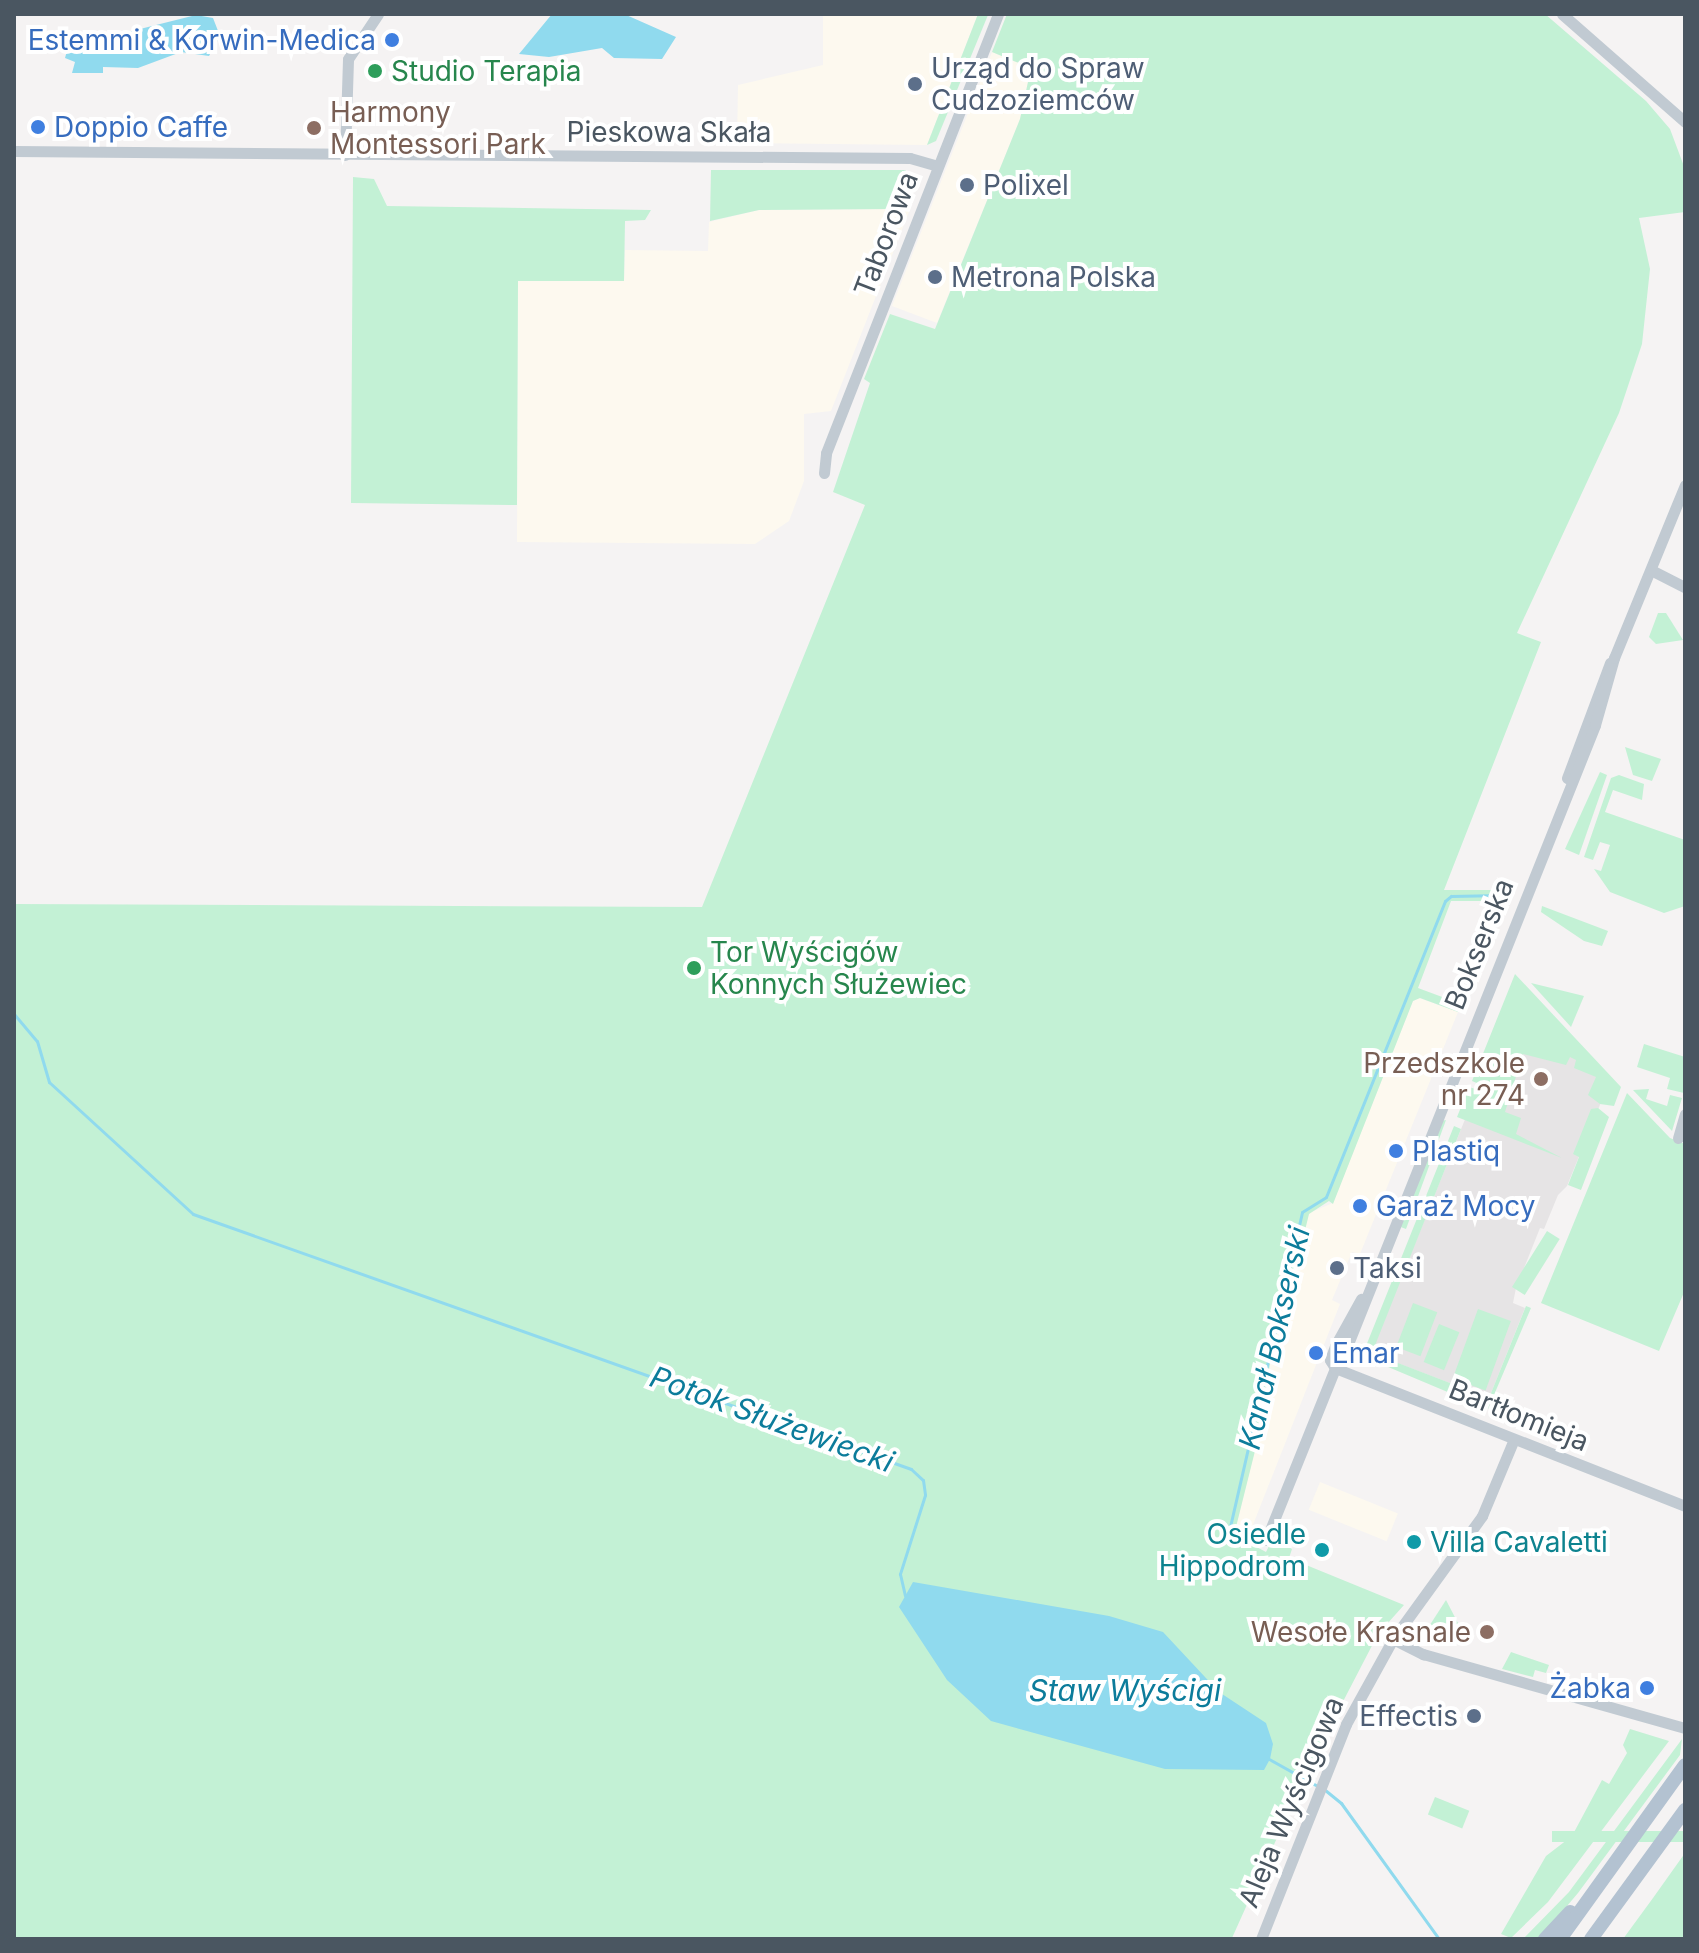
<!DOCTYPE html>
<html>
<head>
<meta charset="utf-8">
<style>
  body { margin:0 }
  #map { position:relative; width:1699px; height:1953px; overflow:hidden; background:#f5f3f3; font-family:Inter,sans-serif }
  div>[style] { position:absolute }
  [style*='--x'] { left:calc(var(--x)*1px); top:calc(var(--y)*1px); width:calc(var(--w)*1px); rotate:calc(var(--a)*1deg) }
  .commercial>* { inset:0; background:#fdf9ef; transform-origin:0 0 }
  .education>* { inset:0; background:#e6e4e5 }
  .green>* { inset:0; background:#c3f1d5; transform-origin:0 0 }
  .water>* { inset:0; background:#90daee }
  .stream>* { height:3px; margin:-1.5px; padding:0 1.5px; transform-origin:1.5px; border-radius:1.5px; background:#90daee }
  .minor>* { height:11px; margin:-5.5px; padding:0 5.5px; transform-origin:5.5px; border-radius:5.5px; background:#c1cad2 }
  .major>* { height:14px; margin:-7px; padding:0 7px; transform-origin:7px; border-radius:7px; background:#b3c2d1 }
  .dots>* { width:22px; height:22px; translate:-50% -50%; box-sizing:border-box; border:4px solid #fff; border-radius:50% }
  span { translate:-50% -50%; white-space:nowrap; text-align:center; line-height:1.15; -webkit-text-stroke:8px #fff; paint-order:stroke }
  .shop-label { font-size:28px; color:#366cbe }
  .right { translate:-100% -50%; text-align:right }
  .left { translate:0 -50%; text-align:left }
  .service-label { font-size:28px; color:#4e5e75 }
  .leisure-label { font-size:28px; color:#27864d }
  .education-label { font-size:28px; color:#785e54 }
  .street-label { font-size:28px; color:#4a5661 }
  .culture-label { font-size:28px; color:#0d838f }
  .water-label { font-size:30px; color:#0c7c9b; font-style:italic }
  .frame { position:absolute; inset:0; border:16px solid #4a5661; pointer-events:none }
</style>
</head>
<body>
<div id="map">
  <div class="commercial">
    <i style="clip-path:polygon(823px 14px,978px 14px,927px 145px,737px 143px,738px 85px,823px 65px)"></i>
    <i style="clip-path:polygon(992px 52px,1031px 68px,1020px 119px,937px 323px,892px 306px)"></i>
    <i style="clip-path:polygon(907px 196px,914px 199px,831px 411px,804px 414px,804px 481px,789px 521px,755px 544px,517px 542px,518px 280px,624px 281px,625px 250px,708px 251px,709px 222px,759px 210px,892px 209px)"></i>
    <i style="clip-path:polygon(1419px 998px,1458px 1012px,1360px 1254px,1352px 1252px,1332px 1300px,1340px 1304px,1247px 1540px,1234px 1535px,1269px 1392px,1265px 1390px,1281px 1307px,1286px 1308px,1309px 1213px,1333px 1203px,1413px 1001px)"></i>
    <i style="left:1320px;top:1482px;width:84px;height:30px;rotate:22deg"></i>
  </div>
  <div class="education">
    <i style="clip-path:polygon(1513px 1000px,1608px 1085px,1567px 1186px,1558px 1195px,1544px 1229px,1540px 1228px,1516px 1288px,1513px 1303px,1525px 1308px,1489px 1398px,1371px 1353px)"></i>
  </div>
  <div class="green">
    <i style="clip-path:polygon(978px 14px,988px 15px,936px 141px,927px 145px)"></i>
    <i style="clip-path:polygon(1007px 14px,1545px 14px,1646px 101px,1670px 129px,1685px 169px,1685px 212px,1639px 218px,1650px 269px,1642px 344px,1619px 413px,1517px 633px,1541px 642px,1444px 890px,1507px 890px,1503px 901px,1451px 901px,1418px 988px,1461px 1004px,1458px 1012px,1420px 998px,1413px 1001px,1333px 1204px,1329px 1201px,1309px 1214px,1286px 1308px,1281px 1307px,1265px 1390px,1270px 1391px,1234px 1535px,1266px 1552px,1272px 1540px,1283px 1544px,1292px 1549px,1289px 1558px,1404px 1605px,1378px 1634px,1307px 1771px,1232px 1938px,14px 1939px,14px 904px,702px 907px,865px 505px,833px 492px,870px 383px,864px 379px,890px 314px,935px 329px,1020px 119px,1031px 68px,992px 52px)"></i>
    <i style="clip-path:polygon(711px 170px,906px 170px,907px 196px,892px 209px,759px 210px,710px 221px)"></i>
    <i style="clip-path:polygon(353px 177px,374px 179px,387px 206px,651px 210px,645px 220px,625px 221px,624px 281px,518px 281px,517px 505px,351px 503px)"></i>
    <i style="clip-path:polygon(1658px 613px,1666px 613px,1683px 640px,1656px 644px,1649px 637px)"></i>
    <i style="clip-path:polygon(1625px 747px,1661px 759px,1652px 781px,1633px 775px)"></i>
    <i style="clip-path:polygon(1600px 772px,1607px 775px,1579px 855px,1565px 849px)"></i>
    <i style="clip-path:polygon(1619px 775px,1644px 784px,1642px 800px,1613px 790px,1605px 812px,1685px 840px,1685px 906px,1664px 913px,1610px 892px,1594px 869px,1601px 871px,1610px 845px,1600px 842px,1593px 860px,1584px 857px,1611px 778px)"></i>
    <i style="clip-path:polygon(1542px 906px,1608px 931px,1602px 946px,1584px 941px,1541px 912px)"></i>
    <i style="clip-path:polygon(1515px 974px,1621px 1087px,1614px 1106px,1600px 1104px,1588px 1095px,1596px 1077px,1574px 1068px,1576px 1060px,1570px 1057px,1566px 1065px,1523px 1054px,1505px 1112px,1521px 1118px,1516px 1134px,1562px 1158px,1457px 1117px,1469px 1087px,1485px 1092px,1486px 1087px,1472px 1081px)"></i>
    <i style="clip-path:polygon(1531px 983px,1584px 996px,1571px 1027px)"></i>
    <i style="clip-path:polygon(1644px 1044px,1685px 1057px,1684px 1093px,1667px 1089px,1670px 1078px,1637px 1067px)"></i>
    <i style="clip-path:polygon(1649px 1089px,1646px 1099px,1667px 1106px,1670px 1095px,1682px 1098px,1672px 1131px,1633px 1090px)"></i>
    <i style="clip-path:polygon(1627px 1093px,1670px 1138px,1685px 1144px,1685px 1290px,1659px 1351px,1541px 1303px)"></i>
    <i style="clip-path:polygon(1598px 1108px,1609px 1117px,1581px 1190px,1568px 1185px,1579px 1157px,1573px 1154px,1591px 1109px)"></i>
    <i style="clip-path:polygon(1446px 1120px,1406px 1229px,1398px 1226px,1441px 1121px)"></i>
    <i style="clip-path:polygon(1454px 1126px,1461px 1129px,1372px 1353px,1489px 1398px,1526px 1306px,1531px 1308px,1488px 1409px,1362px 1356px)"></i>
    <i style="left:1547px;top:1231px;width:15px;height:66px;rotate:32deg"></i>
    <i style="left:1413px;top:1303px;width:26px;height:47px;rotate:21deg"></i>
    <i style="left:1478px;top:1309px;width:35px;height:74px;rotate:20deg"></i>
    <i style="left:1439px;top:1324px;width:22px;height:41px;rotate:22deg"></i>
    <i style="clip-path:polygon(1446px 1600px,1460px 1627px,1454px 1641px,1426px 1631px)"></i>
    <i style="clip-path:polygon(1511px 1652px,1549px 1665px,1546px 1673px,1535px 1670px,1533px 1677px,1502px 1669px)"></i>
    <i style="clip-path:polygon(1630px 1729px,1669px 1741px,1548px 1902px,1511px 1938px,1501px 1934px,1546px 1856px,1572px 1836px,1602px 1780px,1609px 1784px,1627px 1753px,1623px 1745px)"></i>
    <i style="clip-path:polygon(1682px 1739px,1680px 1755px,1578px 1893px,1539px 1939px,1523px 1939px,1569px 1892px)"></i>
    <i style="left:1435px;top:1797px;width:37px;height:19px;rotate:22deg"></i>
    <i style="left:1685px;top:1831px;width:11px;height:133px;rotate:90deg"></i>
    <i style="clip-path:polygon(1685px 1853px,1685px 1939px,1623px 1939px,1653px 1898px)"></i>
  </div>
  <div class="water">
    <i style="clip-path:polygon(552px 14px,624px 14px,676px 37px,662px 59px,614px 58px,602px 48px,549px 57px,519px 54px)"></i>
    <i style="clip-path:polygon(196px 15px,213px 18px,220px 36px,209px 56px,181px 52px,138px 68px,103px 67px,103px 73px,72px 73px,75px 62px,65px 58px,68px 47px)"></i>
    <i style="clip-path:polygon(913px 1582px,1109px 1616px,1163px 1632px,1219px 1692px,1266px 1723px,1273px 1744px,1270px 1759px,1264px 1770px,1165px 1769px,991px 1721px,947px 1680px,899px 1607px)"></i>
  </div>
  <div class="stream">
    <i style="--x:14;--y:1014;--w:35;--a:50"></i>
    <i style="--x:37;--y:1041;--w:43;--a:73.7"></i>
    <i style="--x:49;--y:1082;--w:195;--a:42.5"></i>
    <i style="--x:193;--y:1214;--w:762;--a:19.55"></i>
    <i style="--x:911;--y:1469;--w:16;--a:43"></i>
    <i style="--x:923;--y:1480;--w:15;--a:82"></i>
    <i style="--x:925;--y:1495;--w:83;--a:107.6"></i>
    <i style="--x:900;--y:1574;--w:22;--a:77"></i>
    <i style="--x:1229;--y:1531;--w:327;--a:-77.1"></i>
    <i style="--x:1302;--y:1212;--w:28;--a:-32"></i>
    <i style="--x:1326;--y:1197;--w:319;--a:-68.1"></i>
    <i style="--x:1445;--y:901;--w:8;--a:-40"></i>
    <i style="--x:1451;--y:896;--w:51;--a:-1.1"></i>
    <i style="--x:1269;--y:1759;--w:57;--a:29.2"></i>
    <i style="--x:1325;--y:1790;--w:21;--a:39"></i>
    <i style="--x:1341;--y:1803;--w:168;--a:54.2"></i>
  </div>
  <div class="minor">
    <i style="--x:1562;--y:14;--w:164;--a:41.3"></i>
    <i style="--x:14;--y:151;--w:896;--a:0.45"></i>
    <i style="--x:910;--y:158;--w:29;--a:16"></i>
    <i style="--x:345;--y:155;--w:96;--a:-88.2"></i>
    <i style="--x:348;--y:59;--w:54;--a:-56.3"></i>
    <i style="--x:824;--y:473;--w:20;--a:-84"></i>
    <i style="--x:826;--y:453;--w:471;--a:-68.6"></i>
    <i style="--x:1651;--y:570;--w:38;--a:27"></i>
    <i style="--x:1567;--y:778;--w:123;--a:-69.5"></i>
    <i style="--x:1678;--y:1138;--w:25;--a:-74"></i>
    <i style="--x:1335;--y:1368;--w:376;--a:21.5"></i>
    <i style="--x:1338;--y:1369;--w:693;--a:-68.24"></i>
    <i style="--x:1595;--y:725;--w:70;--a:-74.2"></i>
    <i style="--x:1614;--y:658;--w:187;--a:-67.7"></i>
    <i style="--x:1266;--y:1540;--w:185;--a:-68.1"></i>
    <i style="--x:1335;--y:1368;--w:9;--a:-122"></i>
    <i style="--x:1330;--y:1360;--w:15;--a:-70"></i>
    <i style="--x:1335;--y:1346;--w:54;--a:-61"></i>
    <i style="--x:1393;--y:1639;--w:34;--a:27"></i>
    <i style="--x:1423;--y:1654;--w:272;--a:15.8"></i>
    <i style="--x:1261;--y:1939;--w:231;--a:-68.4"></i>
    <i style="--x:1346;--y:1724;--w:97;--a:-61.1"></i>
    <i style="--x:1393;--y:1639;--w:152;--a:-54.1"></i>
    <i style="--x:1482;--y:1516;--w:83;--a:-67.4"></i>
  </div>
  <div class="major">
    <i style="--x:1545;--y:1939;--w:37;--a:-47"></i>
    <i style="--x:1560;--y:1939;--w:214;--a:-54.3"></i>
    <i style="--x:1591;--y:1939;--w:160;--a:-53.9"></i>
  </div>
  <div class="dots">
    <i style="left:392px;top:40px;background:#3f7fe0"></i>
    <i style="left:375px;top:71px;background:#2e9e5b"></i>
    <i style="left:915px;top:84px;background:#5c6f8a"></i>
    <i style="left:38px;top:127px;background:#3f7fe0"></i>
    <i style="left:314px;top:128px;background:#8d6e63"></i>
    <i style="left:967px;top:185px;background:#5c6f8a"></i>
    <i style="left:935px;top:277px;background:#5c6f8a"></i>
    <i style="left:694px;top:968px;background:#2e9e5b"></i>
    <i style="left:1541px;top:1079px;background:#8d6e63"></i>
    <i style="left:1396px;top:1151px;background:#3f7fe0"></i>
    <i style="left:1360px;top:1206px;background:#3f7fe0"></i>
    <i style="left:1337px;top:1268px;background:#5c6f8a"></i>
    <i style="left:1316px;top:1353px;background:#3f7fe0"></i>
    <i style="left:1414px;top:1542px;background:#0f9aa8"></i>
    <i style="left:1322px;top:1550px;background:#0f9aa8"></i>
    <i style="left:1487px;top:1632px;background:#8d6e63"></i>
    <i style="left:1647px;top:1688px;background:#3f7fe0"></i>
    <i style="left:1474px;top:1716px;background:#5c6f8a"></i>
  </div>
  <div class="shop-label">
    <span class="right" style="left:376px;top:40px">Estemmi &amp; Korwin-Medica</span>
    <span class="left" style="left:54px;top:127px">Doppio Caffe</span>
    <span class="left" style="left:1412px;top:1151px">Plastiq</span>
    <span class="left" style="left:1376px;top:1206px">Garaż Mocy</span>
    <span class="left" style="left:1332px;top:1353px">Emar</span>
    <span class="right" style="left:1631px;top:1688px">Żabka</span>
  </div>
  <div class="service-label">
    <span class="left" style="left:931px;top:84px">Urząd do Spraw<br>Cudzoziemców</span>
    <span class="left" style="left:983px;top:185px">Polixel</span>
    <span class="left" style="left:951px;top:277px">Metrona Polska</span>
    <span class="left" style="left:1353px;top:1268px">Taksi</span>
    <span class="right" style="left:1458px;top:1716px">Effectis</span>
  </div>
  <div class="leisure-label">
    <span class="left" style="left:391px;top:71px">Studio Terapia</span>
    <span class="left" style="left:710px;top:968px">Tor Wyścigów<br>Konnych Służewiec</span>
  </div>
  <div class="education-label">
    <span class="left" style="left:330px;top:128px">Harmony<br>Montessori Park</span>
    <span class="right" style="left:1525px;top:1079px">Przedszkole<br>nr 274</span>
    <span class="right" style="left:1471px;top:1632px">Wesołe Krasnale</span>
  </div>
  <div class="street-label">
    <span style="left:669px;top:132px">Pieskowa Skała</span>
    <span style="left:886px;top:234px;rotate:-69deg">Taborowa</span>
    <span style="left:1479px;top:944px;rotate:-68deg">Bokserska</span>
    <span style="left:1519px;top:1415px;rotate:22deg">Bartłomieja</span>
    <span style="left:1291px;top:1802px;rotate:-67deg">Aleja Wyścigowa</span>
  </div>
  <div class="culture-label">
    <span class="right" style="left:1306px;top:1550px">Osiedle<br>Hippodrom</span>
    <span class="left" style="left:1430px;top:1542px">Villa Cavaletti</span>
  </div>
  <div class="water-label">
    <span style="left:1274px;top:1338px;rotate:-77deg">Kanał Bokserski</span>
    <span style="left:772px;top:1419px;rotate:20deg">Potok Służewiecki</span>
    <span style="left:1125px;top:1690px">Staw Wyścigi</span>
  </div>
  <div class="frame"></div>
</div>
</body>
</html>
